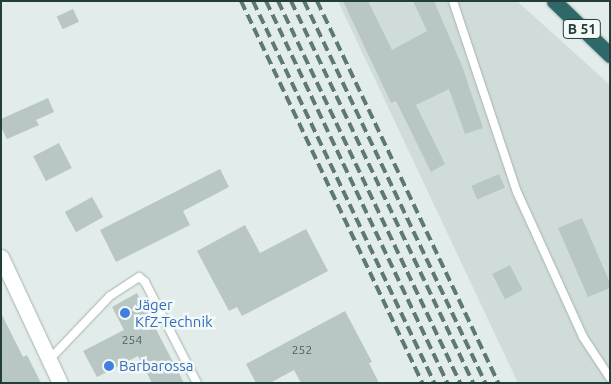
<!DOCTYPE html>
<html>
<head>
<meta charset="utf-8">
<style>
  body { margin:0 }
  #map { position:relative; width:611px; height:384px; overflow:hidden; background:#e2ecea; font-family:Ubuntu,sans-serif }
  div>[style] { position:absolute }
  [style*='--x'] { left:calc(var(--x)*1px); top:calc(var(--y)*1px); width:calc(var(--w)*1px); rotate:calc(var(--a)*1deg) }
  .built>* { inset:0; background:#d0dcd9 }
  .building>* { inset:0; background:#b8c7c3; transform-origin:0 0 }
  .roads { filter:drop-shadow(0 0 1px #a5b4b2) drop-shadow(0 0 1px #a5b4b2) }
  .lane>* { height:8px; margin:-4px; padding:0 4px; transform-origin:4px; border-radius:4px; background:#fff }
  .secondary>* { height:15px; margin:-7.5px; padding:0 7.5px; transform-origin:7.5px; border-radius:7.5px; background:#fff }
  .highway>* { height:15px; margin:-7.5px; padding:0 7.5px; transform-origin:7.5px; border-radius:7.5px; background:#2f6868 }
  .rail>* { height:4px; margin-top:-2px; transform-origin:0; background:repeating-linear-gradient(90deg,#5d7876 0 10px,transparent 0 15px) }
  .dots>* { width:14px; height:14px; translate:-50% -50%; box-sizing:border-box; border:2px solid #f3f9f7; border-radius:50% }
  span { translate:-50% -50%; white-space:nowrap; text-align:center; line-height:1.15; -webkit-text-stroke:5px #f3f9f7; paint-order:stroke }
  .number-label { font-size:12px; color:#48605d }
  .number-label span { -webkit-text-stroke-width:0 }
  .shield-label span { padding:1px 4px; background:#f3f9f7; border:1px solid; border-radius:4px; -webkit-text-stroke-width:0 }
  .shield-label { font-size:14px; color:#233d3b; font-weight:700 }
  .shop-label { font-size:15px; color:#366cbe }
  .left { translate:0 -50%; text-align:left }
  .frame { position:absolute; inset:0; border:2px solid #233d3b; pointer-events:none }
</style>
</head>
<body>
<div id="map">
  <div class="built">
    <i style="clip-path:polygon(338px 1px,517px 1px,610px 85px,610px 383px,518px 383px)"></i>
  </div>
  <div class="building">
    <i style="clip-path:polygon(343px 1px,368px 1px,392px 50px,427px 31px,413px 1px,434px 1px,462px 66px,483px 128px,465px 134px,449px 89px,416px 105px,445px 164px,431px 172px,396px 101px,391px 103px)"></i>
    <i style="left:73px;top:9px;width:14px;height:18px;rotate:65deg"></i>
    <i style="clip-path:polygon(48px 98px,54px 112px,36px 120px,39px 125px,7px 139px,1px 127px,1px 119px)"></i>
    <i style="left:59px;top:143px;width:28px;height:29px;rotate:63deg"></i>
    <i style="clip-path:polygon(220px 169px,229px 187px,183px 211px,190px 225px,116px 262px,100px 230px)"></i>
    <i style="left:499px;top:174px;width:15px;height:30px;rotate:67deg"></i>
    <i style="left:92px;top:197px;width:23px;height:31px;rotate:61deg"></i>
    <i style="clip-path:polygon(582px 218px,610px 283px,610px 288px,588px 297px,558px 228px)"></i>
    <i style="clip-path:polygon(245px 225px,260px 253px,306px 229px,328px 271px,242px 316px,237px 307px,229px 311px,197px 251px)"></i>
    <i style="left:510px;top:265px;width:28px;height:20px;rotate:63deg"></i>
    <i style="clip-path:polygon(137px 293px,149px 316px,184px 383px,152px 383px,138px 356px,97px 377px,83px 351px,124px 330px,112px 307px)"></i>
    <i style="clip-path:polygon(345px 311px,372px 362px,369px 363px,379px 383px,301px 383px,294px 370px,270px 383px,256px 383px,246px 364px)"></i>
    <i style="clip-path:polygon(1px 313px,23px 357px,27px 355px,41px 383px,1px 383px)"></i>
  </div>
  <div class="roads">
    <div class="lane">
      <i style="--x:453;--y:1;--w:201;--a:71.5"></i>
      <i style="--x:517;--y:192;--w:159;--a:65.5"></i>
      <i style="--x:583;--y:337;--w:49;--a:56.6"></i>
      <i style="--x:49;--y:360;--w:88;--a:-46.4"></i>
      <i style="--x:110;--y:296;--w:35;--a:-33"></i>
      <i style="--x:139;--y:277;--w:8;--a:40"></i>
      <i style="--x:145;--y:282;--w:114;--a:62.8"></i>
    </div>
    <div class="secondary">
      <i style="--x:1;--y:257;--w:139;--a:64.9"></i>
    </div>
    <div class="highway">
      <i style="--x:554;--y:1;--w:78;--a:44"></i>
    </div>
  </div>
  <div class="rail">
    <i style="--x:241;--y:1;--w:423;--a:64.6"></i>
    <i style="--x:253;--y:1;--w:423;--a:64.6"></i>
    <i style="--x:266;--y:1;--w:423;--a:64.6"></i>
    <i style="--x:278;--y:1;--w:423;--a:64.5"></i>
    <i style="--x:291;--y:1;--w:423;--a:64.5"></i>
    <i style="--x:304;--y:1;--w:423;--a:64.6"></i>
    <i style="--x:317;--y:1;--w:423;--a:64.6"></i>
  </div>
  <div class="dots">
    <i style="left:125px;top:313px;background:#3f7fe0"></i>
    <i style="left:109px;top:366px;background:#3f7fe0"></i>
  </div>
  <div class="number-label">
    <span style="left:132px;top:340px">254</span>
    <span style="left:302px;top:350px">252</span>
  </div>
  <div class="shield-label">
    <span style="left:582px;top:29px">B 51</span>
  </div>
  <div class="shop-label">
    <span class="left" style="left:135px;top:313px">Jäger<br>KfZ-Technik</span>
    <span class="left" style="left:119px;top:366px">Barbarossa</span>
  </div>
  <div class="frame"></div>
</div>
</body>
</html>
